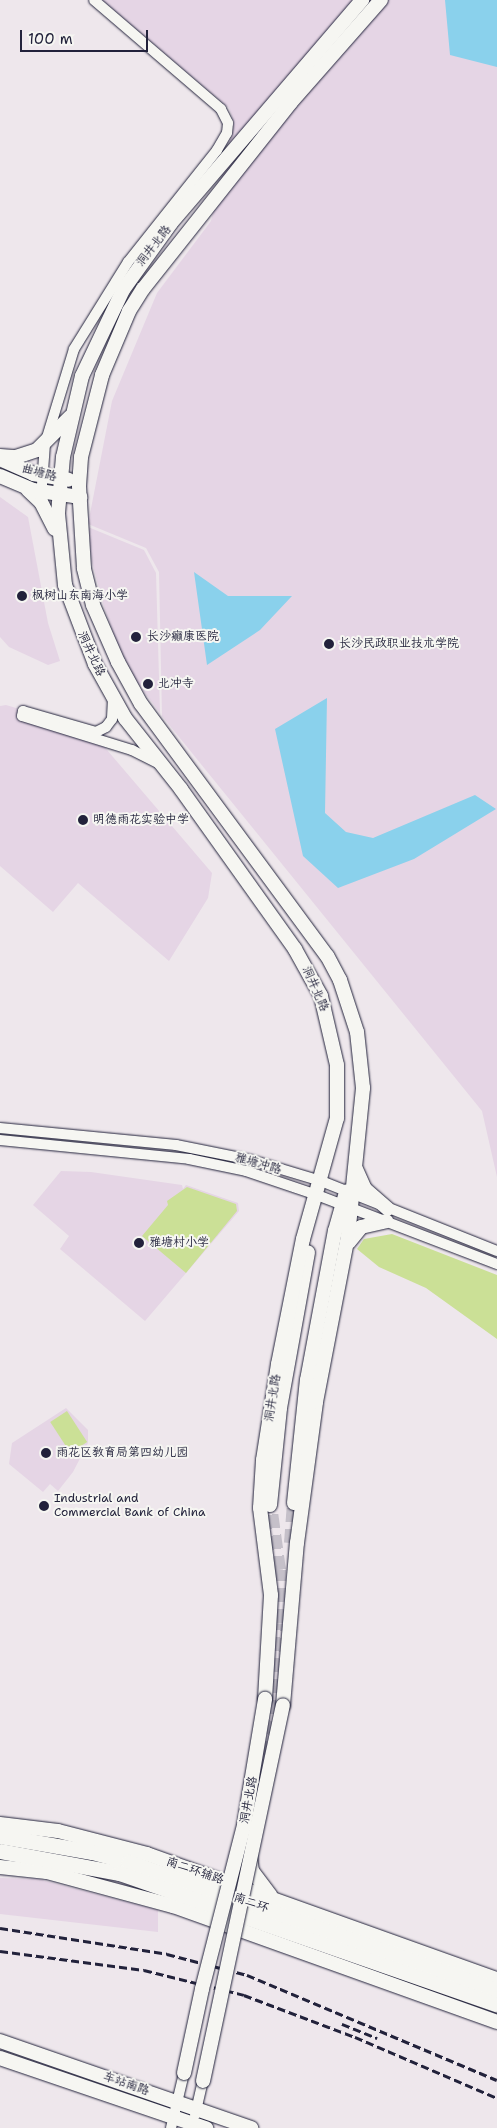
<!DOCTYPE html>
<html>
<head>
<meta charset="utf-8">
<style>
  body { margin:0 }
  #map { position:relative; width:497px; height:2128px; overflow:hidden; background:#eee7ec; font-family:"Shantell Sans","LXGW WenKai TC",sans-serif }
  div>[style] { position:absolute }
  [style*='--x'] { left:calc(var(--x)*1px); top:calc(var(--y)*1px); width:calc(var(--w)*1px); rotate:calc(var(--a)*1deg) }
  .built>* { inset:0; background:#e5d5e5 }
  .green>* { inset:0; background:#cbe096; transform-origin:0 0 }
  .water>* { inset:0; background:#8ad1ec }
  .major-tunnel>* { height:14px; margin-top:-7px; transform-origin:0; background:repeating-linear-gradient(90deg,#c5c0c9 0 14px,transparent 0 21px) }
  .roads { filter:drop-shadow(0 0 1px #22223b) drop-shadow(0 0 1px #22223b) }
  .minor>* { height:10px; margin:-5px; padding:0 5px; transform-origin:5px; border-radius:5px; background:#f6f6f2 }
  .major>* { height:14px; margin:-7px; padding:0 7px; transform-origin:7px; border-radius:7px; background:#f6f6f2 }
  .highway>* { height:15px; margin:-7.5px; padding:0 7.5px; transform-origin:7.5px; border-radius:7.5px; background:#f6f6f2 }
  .rail>* { height:2.5px; margin-top:-1.25px; transform-origin:0; background:repeating-linear-gradient(90deg,#22223b 0 8px,transparent 0 12px) }
  .bridges { filter:drop-shadow(0 0 1px #22223b) drop-shadow(0 0 1px #22223b) }
  .major-bridge>* { height:14px; margin:-7px; padding:0 7px; transform-origin:7px; border-radius:7px; background:#f6f6f2 }
  .dots>* { width:14px; height:14px; translate:-50% -50%; box-sizing:border-box; border:2px solid #f6f6f2; border-radius:50% }
  span { translate:-50% -50%; white-space:nowrap; text-align:center; line-height:1.15; -webkit-text-stroke:4px #f6f6f2; paint-order:stroke }
  .street-label { font-size:12px; color:#22223b }
  .poi-label { font-size:12px; color:#22223b }
  .left { translate:0 -50%; text-align:left }
  .scale { position:absolute; left:20px; top:30px; width:128px; height:22px; box-sizing:border-box; border:2px solid #22223b; border-top:0; padding-left:6px; font-size:15px; line-height:18px; white-space:nowrap; color:#22223b; -webkit-text-stroke:4px #f6f6f2; paint-order:stroke }
</style>
</head>
<body>
<div id="map">
  <div class="built">
    <i style="clip-path:polygon(102px 0,497px 0,497px 1177px,482px 1111px,162px 716px,159px 572px,146px 548px,88px 524px,112px 401px,157px 293px,211px 221px,234px 123px,229px 108px)"></i>
    <i style="clip-path:polygon(0 497px,28px 517px,48px 623px,60px 661px,48px 665px,9px 647px,0 637px)"></i>
    <i style="clip-path:polygon(88px 527px,144px 550px,156px 573px,160px 713px,125px 666px,104px 607px,92px 562px)"></i>
    <i style="clip-path:polygon(6px 705px,90px 730px,212px 873px,208px 898px,169px 961px,78px 883px,53px 912px,0 866px,0 706px)"></i>
    <i style="clip-path:polygon(61px 1171px,91px 1172px,182px 1185px,183px 1189px,186px 1185px,238px 1203px,239px 1211px,145px 1321px,60px 1249px,69px 1236px,33px 1205px)"></i>
    <i style="clip-path:polygon(66px 1408px,88px 1430px,88px 1443px,73px 1472px,58px 1491px,50px 1484px,43px 1492px,9px 1464px,12px 1443px)"></i>
    <i style="clip-path:polygon(0 1878px,38px 1879px,158px 1910px,158px 1932px,0 1914px)"></i>
  </div>
  <div class="green">
    <i style="clip-path:polygon(187px 1187px,236px 1204px,237px 1211px,186px 1273px,142px 1236px,168px 1205px,167px 1201px)"></i>
    <i style="clip-path:polygon(392px 1234px,497px 1275px,497px 1339px,426px 1288px,379px 1267px,357px 1249px,364px 1239px)"></i>
    <i style="left:67px;top:1411px;width:37px;height:20px;rotate:57deg"></i>
  </div>
  <div class="water">
    <i style="clip-path:polygon(445px 0,497px 0,497px 67px,450px 55px)"></i>
    <i style="clip-path:polygon(194px 572px,228px 596px,292px 596px,260px 630px,207px 665px)"></i>
    <i style="clip-path:polygon(327px 698px,325px 813px,346px 832px,373px 838px,475px 795px,496px 809px,414px 859px,338px 888px,303px 856px,275px 729px)"></i>
  </div>
  <div class="major-tunnel">
    <i style="--x:291;--y:1543;--w:40;--a:-85.7"></i>
    <i style="--x:260;--y:1754;--w:41;--a:-74.6"></i>
    <i style="--x:271;--y:1714;--w:91;--a:-85"></i>
    <i style="--x:279;--y:1623;--w:53;--a:-90"></i>
    <i style="--x:279;--y:1570;--w:66;--a:-97.9"></i>
  </div>
  <div class="roads">
    <div class="minor">
      <i style="--x:41;--y:498;--w:54;--a:-85.8"></i>
      <i style="--x:45;--y:444;--w:99;--a:-73"></i>
      <i style="--x:74;--y:349;--w:102;--a:-58.2"></i>
      <i style="--x:128;--y:262;--w:143;--a:-51.5"></i>
      <i style="--x:217;--y:150;--w:20;--a:-60"></i>
      <i style="--x:227;--y:133;--w:10;--a:-84"></i>
      <i style="--x:228;--y:123;--w:16;--a:-117"></i>
      <i style="--x:221;--y:109;--w:167;--a:-139.4"></i>
      <i style="--x:113;--y:699;--w:20;--a:93"></i>
      <i style="--x:112;--y:719;--w:10;--a:127"></i>
      <i style="--x:106;--y:727;--w:11;--a:153"></i>
      <i style="--x:96;--y:732;--w:76;--a:-164"></i>
      <i style="--x:23;--y:711;--w:5;--a:101"></i>
      <i style="--x:22;--y:716;--w:115;--a:17.2"></i>
      <i style="--x:132;--y:750;--w:29;--a:27"></i>
      <i style="--x:0;--y:1128;--w:177;--a:5.5"></i>
      <i style="--x:176;--y:1145;--w:76;--a:11.3"></i>
      <i style="--x:251;--y:1160;--w:73;--a:16.7"></i>
      <i style="--x:321;--y:1181;--w:189;--a:21.7"></i>
      <i style="--x:0;--y:1140;--w:190;--a:5.7"></i>
      <i style="--x:189;--y:1159;--w:58;--a:11.9"></i>
      <i style="--x:246;--y:1171;--w:75;--a:18.7"></i>
      <i style="--x:317;--y:1195;--w:193;--a:21"></i>
      <i style="--x:195;--y:2115;--w:35;--a:-77"></i>
      <i style="--x:171;--y:2128;--w:57;--a:-76.7"></i>
    </div>
    <div class="major">
      <i style="--x:0;--y:456;--w:16;--a:4"></i>
      <i style="--x:16;--y:457;--w:22;--a:-18"></i>
      <i style="--x:37;--y:450;--w:47;--a:-45"></i>
      <i style="--x:0;--y:459;--w:36;--a:24"></i>
      <i style="--x:33;--y:474;--w:36;--a:9"></i>
      <i style="--x:0;--y:476;--w:36;--a:23"></i>
      <i style="--x:33;--y:490;--w:48;--a:8.5"></i>
      <i style="--x:28;--y:490;--w:18;--a:43"></i>
      <i style="--x:41;--y:502;--w:30;--a:63"></i>
      <i style="--x:356;--y:1169;--w:22;--a:66"></i>
      <i style="--x:365;--y:1189;--w:30;--a:41"></i>
      <i style="--x:349;--y:1242;--w:19;--a:-51"></i>
      <i style="--x:361;--y:1227;--w:26;--a:-13"></i>
      <i style="--x:294;--y:1503;--w:124;--a:-84"></i>
      <i style="--x:307;--y:1380;--w:152;--a:-79.4"></i>
      <i style="--x:335;--y:1231;--w:41;--a:-74.2"></i>
      <i style="--x:270;--y:1505;--w:98;--a:-84.1"></i>
      <i style="--x:280;--y:1408;--w:158;--a:-79.8"></i>
      <i style="--x:265;--y:1699;--w:104;--a:-86.7"></i>
      <i style="--x:271;--y:1595;--w:88;--a:-97.2"></i>
      <i style="--x:260;--y:1508;--w:48;--a:-86.4"></i>
      <i style="--x:263;--y:1460;--w:97;--a:-81.1"></i>
      <i style="--x:278;--y:1364;--w:127;--a:-78.7"></i>
      <i style="--x:303;--y:1239;--w:126;--a:-74.3"></i>
      <i style="--x:337;--y:1118;--w:53;--a:-90"></i>
      <i style="--x:337;--y:1065;--w:71;--a:-103.1"></i>
      <i style="--x:321;--y:996;--w:54;--a:-119"></i>
      <i style="--x:295;--y:949;--w:196;--a:-125.5"></i>
      <i style="--x:181;--y:789;--w:90;--a:-128.3"></i>
      <i style="--x:125;--y:718;--w:62;--a:-119.1"></i>
      <i style="--x:95;--y:664;--w:85;--a:-110.8"></i>
      <i style="--x:65;--y:585;--w:72;--a:-95.6"></i>
      <i style="--x:58;--y:513;--w:56;--a:-84.9"></i>
      <i style="--x:63;--y:457;--w:83;--a:-76.8"></i>
      <i style="--x:82;--y:376;--w:95;--a:-64.5"></i>
      <i style="--x:123;--y:290;--w:82;--a:-54.4"></i>
      <i style="--x:171;--y:223;--w:294;--a:-49.4"></i>
      <i style="--x:283;--y:1705;--w:163;--a:-85.1"></i>
      <i style="--x:297;--y:1543;--w:142;--a:-82.3"></i>
      <i style="--x:316;--y:1402;--w:169;--a:-79.1"></i>
      <i style="--x:348;--y:1236;--w:149;--a:-84.2"></i>
      <i style="--x:363;--y:1088;--w:56;--a:-96.1"></i>
      <i style="--x:357;--y:1032;--w:55;--a:-108.1"></i>
      <i style="--x:340;--y:980;--w:27;--a:-118"></i>
      <i style="--x:327;--y:956;--w:313;--a:-126.4"></i>
      <i style="--x:141;--y:704;--w:48;--a:-118.7"></i>
      <i style="--x:118;--y:662;--w:62;--a:-113.7"></i>
      <i style="--x:93;--y:605;--w:38;--a:-104"></i>
      <i style="--x:84;--y:568;--w:82;--a:-93.5"></i>
      <i style="--x:79;--y:486;--w:29;--a:-86"></i>
      <i style="--x:81;--y:457;--w:85;--a:-75.6"></i>
      <i style="--x:102;--y:375;--w:69;--a:-67.1"></i>
      <i style="--x:129;--y:311;--w:26;--a:-58"></i>
      <i style="--x:143;--y:289;--w:238;--a:-51.6"></i>
      <i style="--x:291;--y:102;--w:136;--a:-48.6"></i>
      <i style="--x:0;--y:1824;--w:58;--a:6.9"></i>
      <i style="--x:58;--y:1831;--w:92;--a:14.5"></i>
      <i style="--x:147;--y:1854;--w:372;--a:19.7"></i>
      <i style="--x:250;--y:1857;--w:14;--a:82"></i>
      <i style="--x:252;--y:1871;--w:31;--a:53"></i>
      <i style="--x:0;--y:1867;--w:47;--a:6.1"></i>
      <i style="--x:47;--y:1872;--w:131;--a:15.1"></i>
      <i style="--x:173;--y:1906;--w:344;--a:19.7"></i>
      <i style="--x:0;--y:2041;--w:266;--a:19.1"></i>
      <i style="--x:0;--y:2058;--w:218;--a:18.8"></i>
    </div>
    <div class="highway">
      <i style="--x:0;--y:1836;--w:93;--a:9.9"></i>
      <i style="--x:92;--y:1852;--w:38;--a:15"></i>
      <i style="--x:129;--y:1862;--w:390;--a:19.2"></i>
      <i style="--x:0;--y:1851;--w:121;--a:10.5"></i>
      <i style="--x:119;--y:1873;--w:400;--a:19.2"></i>
    </div>
  </div>
  <div class="rail">
    <i style="--x:0;--y:1928;--w:169;--a:8.8"></i>
    <i style="--x:167;--y:1954;--w:83;--a:14.7"></i>
    <i style="--x:247;--y:1975;--w:271;--a:22.8"></i>
    <i style="--x:0;--y:1951;--w:145;--a:7.5"></i>
    <i style="--x:144;--y:1970;--w:103;--a:14"></i>
    <i style="--x:244;--y:1995;--w:119;--a:20.7"></i>
    <i style="--x:355;--y:2037;--w:155;--a:23.2"></i>
    <i style="--x:342;--y:2024;--w:38;--a:22"></i>
  </div>
  <div class="bridges">
    <div class="major-bridge">
      <i style="--x:184;--y:2073;--w:86;--a:-77.9"></i>
      <i style="--x:202;--y:1989;--w:169;--a:-75.6"></i>
      <i style="--x:244;--y:1825;--w:128;--a:-80.5"></i>
      <i style="--x:203;--y:2081;--w:384;--a:-78"></i>
    </div>
  </div>
  <div class="dots">
    <i style="left:22px;top:596px;background:#22223b"></i>
    <i style="left:136px;top:637px;background:#22223b"></i>
    <i style="left:329px;top:644px;background:#22223b"></i>
    <i style="left:148px;top:684px;background:#22223b"></i>
    <i style="left:83px;top:820px;background:#22223b"></i>
    <i style="left:139px;top:1243px;background:#22223b"></i>
    <i style="left:46px;top:1453px;background:#22223b"></i>
    <i style="left:44px;top:1506px;background:#22223b"></i>
  </div>
  <div class="street-label">
    <span style="left:154px;top:246px;rotate:-52deg">洞井北路</span>
    <span style="left:39px;top:473px;rotate:15deg">曲塘路</span>
    <span style="left:91px;top:654px;rotate:65deg">洞井北路</span>
    <span style="left:315px;top:989px;rotate:66deg">洞井北路</span>
    <span style="left:258px;top:1164px;rotate:16deg">雅塘冲路</span>
    <span style="left:273px;top:1398px;rotate:-81deg">洞井北路</span>
    <span style="left:249px;top:1800px;rotate:-79deg">洞井北路</span>
    <span style="left:195px;top:1871px;rotate:19deg">南二环辅路</span>
    <span style="left:251px;top:1903px;rotate:19deg">南二环</span>
    <span style="left:126px;top:2084px;rotate:19deg">车站南路</span>
  </div>
  <div class="poi-label">
    <span class="left" style="left:32px;top:596px">枫树山东南海小学</span>
    <span class="left" style="left:147px;top:637px">长沙癫康医院</span>
    <span class="left" style="left:339px;top:644px">长沙民政职业技术学院</span>
    <span class="left" style="left:158px;top:684px">北冲寺</span>
    <span class="left" style="left:93px;top:820px">明德雨花实验中学</span>
    <span class="left" style="left:149px;top:1243px">雅塘村小学</span>
    <span class="left" style="left:56px;top:1453px">雨花区教育局第四幼儿园</span>
    <span class="left" style="left:54px;top:1506px">Industrial and<br>Commercial Bank of China</span>
  </div>
  <div class="scale">100 m</div>
</div>
</body>
</html>
